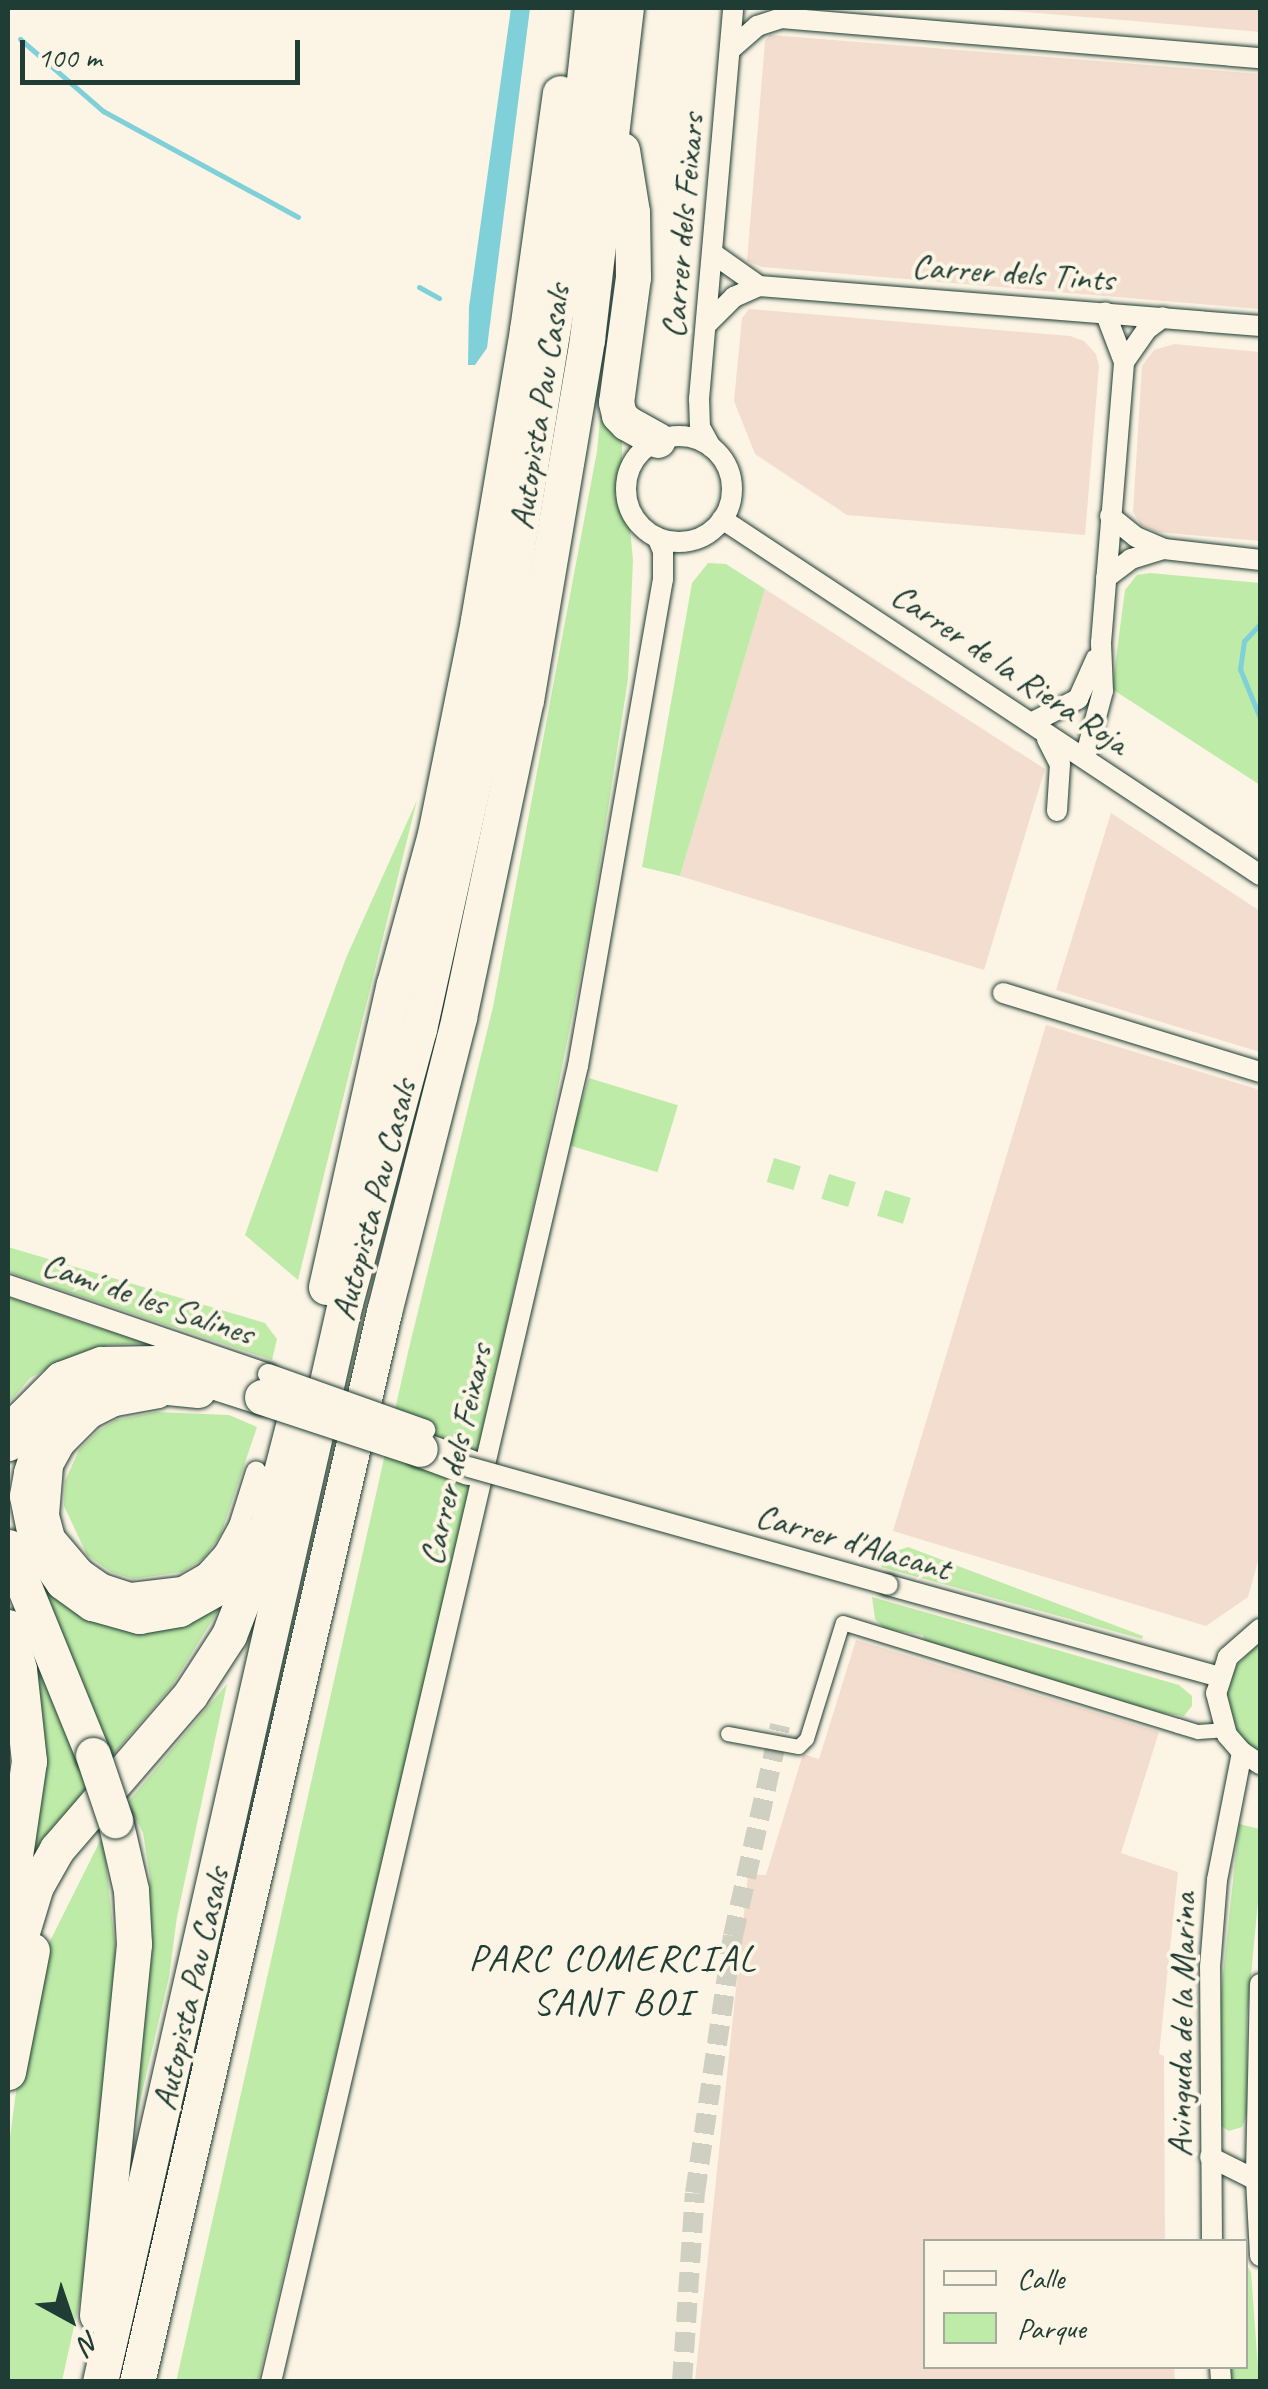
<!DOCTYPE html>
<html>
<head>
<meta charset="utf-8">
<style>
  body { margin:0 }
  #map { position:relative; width:1268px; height:2389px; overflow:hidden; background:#fcf5e5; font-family:Caveat,sans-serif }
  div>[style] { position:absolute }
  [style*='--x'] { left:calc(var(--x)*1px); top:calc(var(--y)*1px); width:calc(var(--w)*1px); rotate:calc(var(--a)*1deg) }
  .built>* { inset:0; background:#f3ddce }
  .green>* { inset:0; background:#bfeba8; transform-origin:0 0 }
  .water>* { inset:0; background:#7fd0d8 }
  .stream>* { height:5px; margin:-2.5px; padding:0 2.5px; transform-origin:2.5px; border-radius:2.5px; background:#7fd0d8 }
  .minor-tunnel>* { height:20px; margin-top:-10px; transform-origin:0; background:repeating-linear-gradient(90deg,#d0d0c2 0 20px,transparent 0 30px) }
  .roads { filter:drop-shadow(0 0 2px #1f3d34) drop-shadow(0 0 2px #1f3d34) }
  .pedestrian>* { height:14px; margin:-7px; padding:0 7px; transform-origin:7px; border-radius:7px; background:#fcf5e5 }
  .minor>* { height:20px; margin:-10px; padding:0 10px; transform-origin:10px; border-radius:10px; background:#fcf5e5 }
  .minor>.ring { margin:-10px; padding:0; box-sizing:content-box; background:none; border:20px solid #fcf5e5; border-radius:50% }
  .motorway>* { height:35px; margin:-17.5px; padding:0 17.5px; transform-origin:17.5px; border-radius:17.5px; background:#fcf5e5 }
  .bridges { filter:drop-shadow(0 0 2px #1f3d34) drop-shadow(0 0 2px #1f3d34) }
  .minor-bridge>* { height:20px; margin:-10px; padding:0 10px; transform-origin:10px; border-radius:10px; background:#fcf5e5 }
  .motorway-bridge>* { height:35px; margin:-17.5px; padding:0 17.5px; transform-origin:17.5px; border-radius:17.5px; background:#fcf5e5 }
  span { translate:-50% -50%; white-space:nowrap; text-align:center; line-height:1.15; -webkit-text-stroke:8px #fcf5e5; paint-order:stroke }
  .street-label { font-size:35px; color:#1f3d34 }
  .neighbourhood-label { font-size:38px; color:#1f3d34; letter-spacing:2.5px }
  .frame { position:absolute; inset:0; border:10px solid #1f3d34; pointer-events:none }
  .legend { position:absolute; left:923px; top:2239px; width:325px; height:130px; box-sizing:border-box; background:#fcf5e5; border:2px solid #a4ab9e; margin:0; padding:12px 18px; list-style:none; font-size:30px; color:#1f3d34 }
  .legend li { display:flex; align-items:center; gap:20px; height:50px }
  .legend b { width:50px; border:2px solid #a4ab9e }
  .north { position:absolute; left:20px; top:2269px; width:100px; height:100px; -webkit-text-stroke:8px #fcf5e5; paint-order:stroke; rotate:140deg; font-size:28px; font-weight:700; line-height:40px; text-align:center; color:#1f3d34 }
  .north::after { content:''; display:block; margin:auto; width:35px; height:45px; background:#1f3d34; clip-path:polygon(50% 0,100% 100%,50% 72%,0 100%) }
  .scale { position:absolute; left:20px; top:40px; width:280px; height:45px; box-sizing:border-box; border:5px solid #1f3d34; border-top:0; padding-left:12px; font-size:30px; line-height:35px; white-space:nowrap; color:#1f3d34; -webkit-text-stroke:8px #fcf5e5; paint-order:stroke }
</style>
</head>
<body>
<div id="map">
  <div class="built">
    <i style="clip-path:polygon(975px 8px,1260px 8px,1260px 32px,1122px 20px)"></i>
    <i style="clip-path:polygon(770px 35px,1260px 74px,1260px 309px,762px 267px,747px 261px,765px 41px)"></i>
    <i style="clip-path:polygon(749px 309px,1070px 336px,1084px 341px,1096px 354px,1099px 366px,1085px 535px,847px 515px,755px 454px,734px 401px,742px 318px)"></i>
    <i style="clip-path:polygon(1174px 344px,1260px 352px,1260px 541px,1157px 532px,1141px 525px,1133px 512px,1142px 366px,1154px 350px)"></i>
    <i style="clip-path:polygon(765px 589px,1045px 769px,984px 970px,680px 876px)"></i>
    <i style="clip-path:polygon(1111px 813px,1260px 911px,1260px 1052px,1056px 990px)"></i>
    <i style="clip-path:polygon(1046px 1025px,1260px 1090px,1260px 1554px,1248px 1597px,1206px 1626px,893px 1531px)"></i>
    <i style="clip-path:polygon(856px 1640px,1159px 1732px,1121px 1853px,1178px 1872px,1159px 2054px,1164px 2056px,1165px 2241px,926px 2242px,926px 2366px,1174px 2367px,1175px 2381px,695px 2381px,748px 1874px,766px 1875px,803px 1754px,819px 1759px)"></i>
  </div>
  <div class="green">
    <i style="clip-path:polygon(604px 379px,622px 441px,622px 464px,615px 495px,630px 528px,633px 560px,628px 679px,590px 926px,545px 1153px,444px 1601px,258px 2381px,176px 2382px,408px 1352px,493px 1007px,597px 451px)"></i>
    <i style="clip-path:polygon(708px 563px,726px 564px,765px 589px,680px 876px,642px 867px,692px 583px)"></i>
    <i style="clip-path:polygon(1150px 573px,1260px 583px,1260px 785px,1112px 689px,1125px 590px,1137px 575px)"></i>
    <i style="clip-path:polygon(417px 800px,298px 1280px,245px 1235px,346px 958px)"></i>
    <i style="left:589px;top:1078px;width:93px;height:70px;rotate:17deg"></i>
    <i style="left:774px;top:1158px;width:28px;height:25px;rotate:17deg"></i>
    <i style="left:829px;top:1174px;width:28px;height:26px;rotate:17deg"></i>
    <i style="left:885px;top:1190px;width:27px;height:27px;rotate:17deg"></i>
    <i style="clip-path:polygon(8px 1247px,265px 1323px,277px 1339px,272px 1360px,8px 1272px)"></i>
    <i style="clip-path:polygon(8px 1297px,89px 1325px,149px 1343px,108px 1345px,57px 1363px,30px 1378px,8px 1404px)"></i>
    <i style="clip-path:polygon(156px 1412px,229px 1415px,257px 1427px,221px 1534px,204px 1558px,182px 1572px,133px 1579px,111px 1572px,87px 1555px,64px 1506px,65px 1481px,79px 1450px,98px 1431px,116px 1420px)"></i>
    <i style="clip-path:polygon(908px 1547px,1143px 1636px,1142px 1639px,881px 1567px,887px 1554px)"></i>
    <i style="clip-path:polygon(31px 1568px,226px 1598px,171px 1687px,112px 1756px)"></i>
    <i style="clip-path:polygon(872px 1597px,1179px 1685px,1192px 1696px,1192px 1706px,1184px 1716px,1162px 1713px,925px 1642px,923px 1635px,885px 1629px,875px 1619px)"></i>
    <i style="clip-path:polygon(25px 1627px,87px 1786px,22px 1879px)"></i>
    <i style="clip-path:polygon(1260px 1642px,1260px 1755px,1233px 1729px,1225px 1700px,1232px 1670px)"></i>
    <i style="clip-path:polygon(227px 1684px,177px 1917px,169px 1977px,124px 2170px,150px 1877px,143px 1833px,128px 1802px)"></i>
    <i style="clip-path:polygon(1239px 1824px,1260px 1829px,1260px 1881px,1247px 2017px,1247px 2114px,1242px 2127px,1229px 2131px,1218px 2124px,1218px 2021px)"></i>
    <i style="clip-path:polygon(103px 1835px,117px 1964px,93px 2240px,62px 2381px,8px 2382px,8px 2152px,24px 2031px,44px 1953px)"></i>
    <i style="clip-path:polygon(1246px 2264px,1251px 2272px,1259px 2381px,1229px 2381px,1227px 2367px,1246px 2366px)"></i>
  </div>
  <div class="water">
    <i style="clip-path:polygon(511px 8px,530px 8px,487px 348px,475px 365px,468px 365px,469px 307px)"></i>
  </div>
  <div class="stream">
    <i style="--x:20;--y:39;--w:110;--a:40.9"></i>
    <i style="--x:103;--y:111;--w:222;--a:28.5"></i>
    <i style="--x:419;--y:287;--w:23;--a:29"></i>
    <i style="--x:1260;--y:624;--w:23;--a:133"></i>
    <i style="--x:1244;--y:641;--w:28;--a:98"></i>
    <i style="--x:1240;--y:669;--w:53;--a:67.8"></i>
  </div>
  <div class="minor-tunnel">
    <i style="--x:682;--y:2382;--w:189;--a:-86.1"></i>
    <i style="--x:695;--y:2193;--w:260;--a:-81.6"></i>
    <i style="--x:733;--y:1936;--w:216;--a:-77.4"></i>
  </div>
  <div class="roads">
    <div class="pedestrian">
      <i style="--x:728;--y:1734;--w:72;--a:10.4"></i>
      <i style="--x:799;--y:1747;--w:11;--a:-45"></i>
      <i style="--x:807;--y:1739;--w:121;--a:-72.8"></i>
      <i style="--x:843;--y:1623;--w:350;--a:17.1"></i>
      <i style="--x:1178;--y:1726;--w:21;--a:17"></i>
      <i style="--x:1198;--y:1732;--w:26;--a:-4"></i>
    </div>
    <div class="minor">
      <i style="--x:731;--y:49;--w:35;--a:-41"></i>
      <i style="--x:757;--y:26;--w:25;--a:-18"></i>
      <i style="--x:781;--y:18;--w:481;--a:4.8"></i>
      <i style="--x:715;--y:255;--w:54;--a:35.2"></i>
      <i style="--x:759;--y:286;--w:503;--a:4.56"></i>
      <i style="--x:708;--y:323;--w:37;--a:-45"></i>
      <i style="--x:734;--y:297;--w:27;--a:-24"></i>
      <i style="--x:1124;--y:362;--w:39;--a:-55"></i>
      <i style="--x:1146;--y:330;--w:21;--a:-37"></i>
      <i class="ring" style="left:626px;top:436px;width:86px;height:86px"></i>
      <i style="--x:711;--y:447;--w:23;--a:-119"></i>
      <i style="--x:700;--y:427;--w:28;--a:-92"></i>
      <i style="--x:699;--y:399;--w:392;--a:-85"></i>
      <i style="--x:1110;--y:516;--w:33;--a:39"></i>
      <i style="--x:1136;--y:537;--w:30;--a:23"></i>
      <i style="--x:1164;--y:549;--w:97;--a:6.5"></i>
      <i style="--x:722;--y:519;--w:645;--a:33.49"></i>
      <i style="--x:1106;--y:578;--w:31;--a:-37"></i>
      <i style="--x:1131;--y:559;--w:34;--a:-17"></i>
      <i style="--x:1031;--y:723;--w:53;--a:-27.1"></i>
      <i style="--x:1078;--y:699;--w:44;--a:-65.8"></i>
      <i style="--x:1047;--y:739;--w:28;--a:63"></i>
      <i style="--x:1060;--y:764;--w:47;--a:93.7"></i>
      <i style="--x:1085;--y:758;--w:69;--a:-75"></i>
      <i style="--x:1103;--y:691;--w:48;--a:-92.4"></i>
      <i style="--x:1101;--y:643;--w:282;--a:-85.3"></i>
      <i style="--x:1124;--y:362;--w:53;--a:-110.8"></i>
      <i style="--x:1003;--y:993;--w:269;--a:17.1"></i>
      <i style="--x:8;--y:1285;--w:275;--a:18.9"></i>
      <i style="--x:160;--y:1398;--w:46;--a:169.9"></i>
      <i style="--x:115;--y:1406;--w:25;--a:153"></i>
      <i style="--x:93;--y:1417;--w:41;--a:135"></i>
      <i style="--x:64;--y:1446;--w:23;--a:119"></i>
      <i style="--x:53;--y:1466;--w:49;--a:94.7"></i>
      <i style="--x:49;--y:1515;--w:23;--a:75"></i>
      <i style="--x:55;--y:1537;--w:43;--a:49.7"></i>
      <i style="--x:83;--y:1570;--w:24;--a:35"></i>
      <i style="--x:103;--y:1584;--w:29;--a:18"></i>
      <i style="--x:131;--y:1593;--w:51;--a:-6.7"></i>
      <i style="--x:182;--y:1587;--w:28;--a:-30"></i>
      <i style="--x:206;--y:1573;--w:27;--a:-48"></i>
      <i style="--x:224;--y:1553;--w:31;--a:-61"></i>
      <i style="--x:239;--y:1526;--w:57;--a:-72.5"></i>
      <i style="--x:888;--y:1585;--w:344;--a:15.5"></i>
      <i style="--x:1260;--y:1629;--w:43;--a:138.8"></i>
      <i style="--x:1228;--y:1657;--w:38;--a:108"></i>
      <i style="--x:1216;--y:1693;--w:43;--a:75.3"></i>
      <i style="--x:1227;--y:1735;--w:23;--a:49"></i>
      <i style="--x:1242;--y:1752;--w:22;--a:34"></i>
      <i style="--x:1260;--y:1984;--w:195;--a:91.2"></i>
      <i style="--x:1256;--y:2179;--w:77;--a:87"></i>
      <i style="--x:1210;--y:2157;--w:56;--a:26.6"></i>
      <i style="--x:1212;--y:2242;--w:275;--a:-90.4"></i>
      <i style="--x:1210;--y:1967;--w:87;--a:-85.4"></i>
      <i style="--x:1217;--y:1880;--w:130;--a:-78.9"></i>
      <i style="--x:1220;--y:2366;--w:16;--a:86"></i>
      <i style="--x:271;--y:2382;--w:1351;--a:-76.87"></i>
      <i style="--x:578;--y:1066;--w:494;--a:-80.1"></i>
      <i style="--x:663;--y:579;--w:28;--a:-90"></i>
      <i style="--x:663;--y:551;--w:15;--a:-113"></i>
    </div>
    <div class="motorway">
      <i style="--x:622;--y:150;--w:63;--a:80.8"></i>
      <i style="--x:632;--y:212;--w:65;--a:89.1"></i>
      <i style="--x:633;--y:277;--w:126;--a:97.7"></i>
      <i style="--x:616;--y:402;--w:13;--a:77"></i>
      <i style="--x:619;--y:415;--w:11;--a:45"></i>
      <i style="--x:627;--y:423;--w:35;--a:29"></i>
      <i style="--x:326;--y:1287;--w:311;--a:-77.4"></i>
      <i style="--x:394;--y:984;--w:156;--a:-74.7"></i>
      <i style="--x:435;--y:834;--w:218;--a:-78.6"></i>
      <i style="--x:478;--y:620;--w:294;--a:-80.4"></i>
      <i style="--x:527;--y:330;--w:239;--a:-82.1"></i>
      <i style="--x:198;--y:1390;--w:70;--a:-174.3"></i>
      <i style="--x:128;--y:1383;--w:42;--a:162"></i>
      <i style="--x:88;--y:1396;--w:27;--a:144"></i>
      <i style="--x:66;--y:1412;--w:47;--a:126.4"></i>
      <i style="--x:38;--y:1450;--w:24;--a:107"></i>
      <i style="--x:31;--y:1473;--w:23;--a:100"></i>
      <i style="--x:27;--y:1496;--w:50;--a:78.5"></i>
      <i style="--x:37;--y:1545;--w:45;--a:54.9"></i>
      <i style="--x:63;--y:1582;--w:36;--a:36"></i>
      <i style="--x:92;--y:1603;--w:49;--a:15.5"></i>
      <i style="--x:139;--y:1616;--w:41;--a:-9.9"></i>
      <i style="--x:179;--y:1609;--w:45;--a:-29.4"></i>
      <i style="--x:218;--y:1587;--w:63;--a:-54"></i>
      <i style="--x:8;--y:1443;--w:30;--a:-60"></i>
      <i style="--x:23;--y:1417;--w:54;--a:-45"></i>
      <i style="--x:61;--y:1379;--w:43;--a:-20.6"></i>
      <i style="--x:101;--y:1364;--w:56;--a:-1"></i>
      <i style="--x:157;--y:1363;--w:110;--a:17.9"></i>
      <i style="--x:420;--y:1449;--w:52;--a:20.2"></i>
      <i style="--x:8;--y:1547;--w:225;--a:67.8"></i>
      <i style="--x:8;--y:1627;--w:43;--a:75.3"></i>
      <i style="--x:19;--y:1669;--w:93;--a:83.8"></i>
      <i style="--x:29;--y:1761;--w:144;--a:98.4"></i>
      <i style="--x:8;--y:1978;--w:96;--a:-73.1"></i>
      <i style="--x:36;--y:1886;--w:43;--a:-60.4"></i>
      <i style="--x:57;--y:1849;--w:203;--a:-49.2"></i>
      <i style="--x:190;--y:1695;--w:72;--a:-57"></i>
      <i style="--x:229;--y:1635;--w:79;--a:-68.6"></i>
      <i style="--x:258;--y:1561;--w:160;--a:-75.5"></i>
      <i style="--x:8;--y:2072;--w:124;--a:-78.9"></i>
      <i style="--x:97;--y:2315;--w:373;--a:-84.3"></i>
      <i style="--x:134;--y:1944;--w:54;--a:-93.2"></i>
      <i style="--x:131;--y:1890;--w:72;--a:-102.9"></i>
      <i style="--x:100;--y:2382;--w:1106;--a:-77.21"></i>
      <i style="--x:345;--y:1303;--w:284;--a:-74.9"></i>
      <i style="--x:419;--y:1029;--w:350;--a:-77.6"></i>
      <i style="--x:494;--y:687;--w:441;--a:-80.7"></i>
      <i style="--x:565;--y:252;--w:245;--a:-83.7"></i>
      <i style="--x:137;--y:2382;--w:1098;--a:-77"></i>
      <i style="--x:384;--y:1312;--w:304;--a:-75.7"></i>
      <i style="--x:459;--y:1017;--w:324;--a:-78.1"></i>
      <i style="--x:526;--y:700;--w:366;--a:-80.4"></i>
      <i style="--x:587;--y:339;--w:333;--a:-83.3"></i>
    </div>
  </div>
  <div class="bridges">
    <div class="minor-bridge">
      <i style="--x:268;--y:1374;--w:167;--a:19.6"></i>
      <i style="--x:469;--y:1467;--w:435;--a:15.7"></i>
    </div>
    <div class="motorway-bridge">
      <i style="--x:262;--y:1397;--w:166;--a:18.2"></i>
      <i style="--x:93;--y:1755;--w:69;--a:71.3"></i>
    </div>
  </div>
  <div class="street-label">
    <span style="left:683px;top:226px;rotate:-85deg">Carrer dels Feixars</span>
    <span style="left:1013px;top:273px;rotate:4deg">Carrer dels Tints</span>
    <span style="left:540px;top:407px;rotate:-81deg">Autopista Pau Casals</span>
    <span style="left:1010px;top:669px;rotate:34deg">Carrer de la Riera Roja</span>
    <span style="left:374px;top:1200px;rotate:-75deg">Autopista Pau Casals</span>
    <span style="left:148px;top:1299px;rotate:19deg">Camí de les Salines</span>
    <span style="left:456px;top:1455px;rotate:-77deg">Carrer dels Feixars</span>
    <span style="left:853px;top:1542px;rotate:16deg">Carrer d'Alacant</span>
    <span style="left:191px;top:1989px;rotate:-77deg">Autopista Pau Casals</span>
    <span style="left:1182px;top:2025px;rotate:-89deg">Avinguda de la Marina</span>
  </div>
  <div class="neighbourhood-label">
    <span style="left:613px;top:1980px">PARC COMERCIAL<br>SANT BOI</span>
  </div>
  <div class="frame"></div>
  <ul class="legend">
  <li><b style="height:12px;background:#fcf5e5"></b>Calle</li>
  <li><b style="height:28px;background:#bfeba8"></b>Parque</li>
  </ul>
  <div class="north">N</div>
  <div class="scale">100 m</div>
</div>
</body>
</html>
